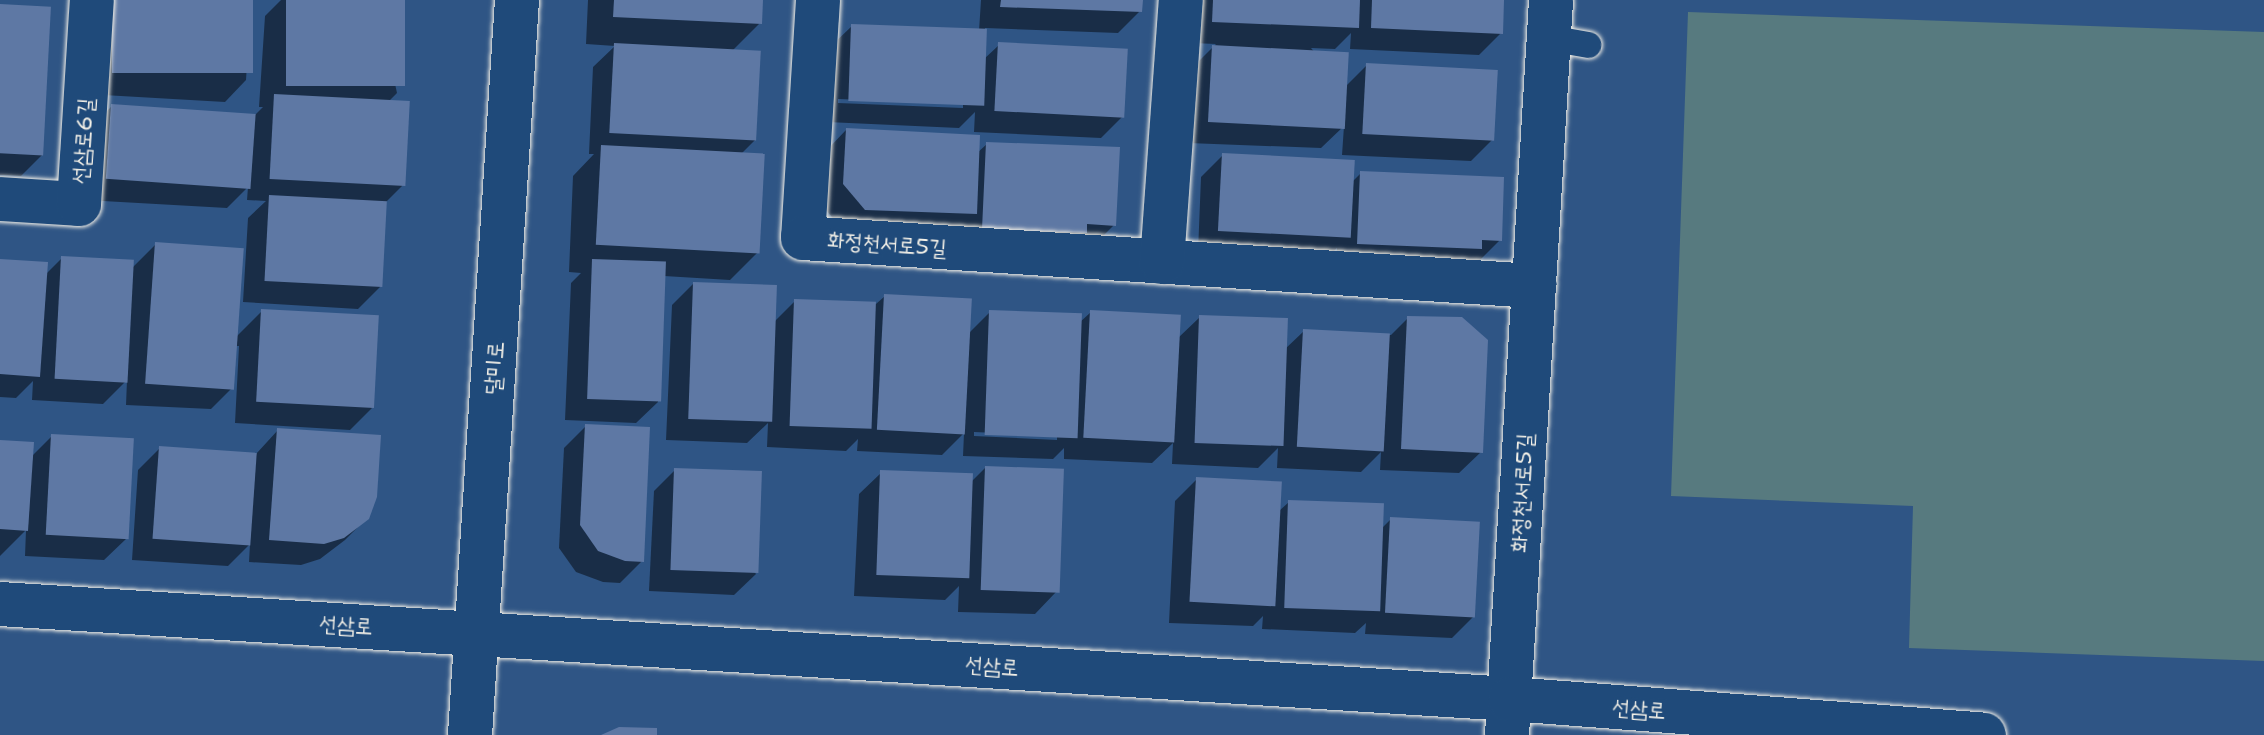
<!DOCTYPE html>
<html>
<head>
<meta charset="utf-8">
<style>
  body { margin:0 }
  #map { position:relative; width:2264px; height:735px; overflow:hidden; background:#2f5585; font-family:"Shantell Sans","Poor Story",sans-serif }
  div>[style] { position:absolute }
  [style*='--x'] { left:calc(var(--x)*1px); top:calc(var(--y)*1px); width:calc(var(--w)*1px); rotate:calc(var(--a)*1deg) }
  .green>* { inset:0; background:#577a7f }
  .shadow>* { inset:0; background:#0007 }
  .building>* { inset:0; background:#5e78a4; transform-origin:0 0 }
  .roads { filter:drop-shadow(0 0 2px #f4f1e8) drop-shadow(0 0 2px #f4f1e8) }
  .service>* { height:26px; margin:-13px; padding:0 13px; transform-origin:13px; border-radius:13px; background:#1f4a7a }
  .minor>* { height:44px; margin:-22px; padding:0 22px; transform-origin:22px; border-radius:22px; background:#1f4a7a }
  .tertiary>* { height:44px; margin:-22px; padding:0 22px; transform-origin:22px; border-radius:22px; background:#1f4a7a }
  span { translate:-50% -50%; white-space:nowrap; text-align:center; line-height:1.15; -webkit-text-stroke:7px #1f4a7a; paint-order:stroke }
  .street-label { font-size:22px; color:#f4f1e8 }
</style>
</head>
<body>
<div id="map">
  <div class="green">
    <i style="clip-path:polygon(1688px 12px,2264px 32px,2264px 661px,1909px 648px,1913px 506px,1671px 496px)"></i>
  </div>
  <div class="shadow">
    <i style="clip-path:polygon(100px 0,251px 0,246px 80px,225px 102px,86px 94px)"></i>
    <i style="clip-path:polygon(281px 0,377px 0,397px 93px,387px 103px,402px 186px,385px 203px,380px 287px,358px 309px,243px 302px,248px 218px,266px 201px,247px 200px,248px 187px,227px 208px,85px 200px,90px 128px,112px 106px,255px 115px,263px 107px,259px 107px,265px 16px)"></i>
    <i style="clip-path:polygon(588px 0,761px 0,760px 23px,732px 51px,756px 139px,741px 154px,759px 251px,730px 280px,664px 276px,658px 402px,636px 423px,565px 420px,571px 283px,581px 273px,569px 272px,573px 176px,594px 154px,589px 154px,593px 67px,615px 46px,586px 44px)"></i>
    <i style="clip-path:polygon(evenodd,981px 0,1141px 0,1140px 11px,1118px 33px,985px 28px,983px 60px,999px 45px,1123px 116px,1101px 138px,974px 132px,975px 112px,959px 128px,827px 122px,830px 47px,852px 26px,979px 31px,981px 0,838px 99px,963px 104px,963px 108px,838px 103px,838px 99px)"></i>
    <i style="clip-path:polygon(1193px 0,1502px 0,1501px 33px,1479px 55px,1350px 49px,1351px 33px,1335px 49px,1311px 48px,1345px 87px,1367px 65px,1493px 139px,1471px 161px,1342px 155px,1344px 126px,1321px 148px,1188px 143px,1191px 69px,1216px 44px,1192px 43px)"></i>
    <i style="clip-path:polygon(0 6px,43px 154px,21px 176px,0 175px)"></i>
    <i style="clip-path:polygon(846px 130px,977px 153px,987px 144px,1114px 225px,1092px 247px,961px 250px,962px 226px,953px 235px,843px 231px,823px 206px,825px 152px)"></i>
    <i style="clip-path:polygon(1223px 155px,1352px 182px,1361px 173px,1500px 240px,1478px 262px,1336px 265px,1337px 248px,1327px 258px,1198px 252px,1201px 177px)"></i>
    <i style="clip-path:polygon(156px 244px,236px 337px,262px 311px,372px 408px,350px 430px,235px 423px,239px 346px,235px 346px,233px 387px,211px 409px,126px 405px,127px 380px,103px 404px,32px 400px,33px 381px,16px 398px,0 397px,0 261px,45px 275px,62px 258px,132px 268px)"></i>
    <i style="clip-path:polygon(evenodd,693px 284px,773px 323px,794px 302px,876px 304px,885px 296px,968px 334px,990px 312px,1079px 323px,1091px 312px,1178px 338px,1200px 317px,1284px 350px,1304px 331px,1391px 335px,1408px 318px,1481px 452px,1459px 473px,1380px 470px,1381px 452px,1361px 472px,1277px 468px,1278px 448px,1258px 468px,1172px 464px,1173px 443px,1152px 463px,1064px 459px,1064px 448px,1053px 459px,963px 456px,964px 433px,942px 455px,857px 451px,858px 439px,846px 451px,767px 447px,768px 423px,747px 443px,666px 440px,672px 305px,693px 284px,974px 432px,1057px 436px,1057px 440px,974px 436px,974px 432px)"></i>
    <i style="clip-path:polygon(586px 426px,642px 561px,620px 583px,603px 582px,576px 572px,559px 548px,564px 448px)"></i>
    <i style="clip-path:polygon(278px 430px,367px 518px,345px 540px,320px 559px,301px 565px,249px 562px,250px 544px,228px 566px,132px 560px,138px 470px,160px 448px,256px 454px)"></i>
    <i style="clip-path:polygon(52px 436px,126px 539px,104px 560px,25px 556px,26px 530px,0 556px,0 442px,31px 457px)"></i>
    <i style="clip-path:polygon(985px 468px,1056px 592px,1035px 614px,958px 612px,959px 586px,945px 600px,854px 596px,859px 494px,881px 473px,971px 482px)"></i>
    <i style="clip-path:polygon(675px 470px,756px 574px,734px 595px,649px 591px,654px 491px)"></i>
    <i style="clip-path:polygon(1197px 479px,1279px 511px,1289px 502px,1380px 530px,1391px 519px,1474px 616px,1452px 638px,1365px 634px,1366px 623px,1355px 633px,1262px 629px,1263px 616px,1253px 626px,1169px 623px,1175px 501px)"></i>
  </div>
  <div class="building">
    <i style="left:112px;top:0;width:141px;height:73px"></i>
    <i style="left:286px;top:0;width:119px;height:86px"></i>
    <i style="clip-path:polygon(614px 0,763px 0,762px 24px,613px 17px)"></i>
    <i style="clip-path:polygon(1001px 0,1143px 0,1142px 12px,1000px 7px)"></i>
    <i style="clip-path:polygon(1213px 0,1360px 0,1359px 28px,1212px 22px)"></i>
    <i style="clip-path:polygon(1372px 0,1504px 0,1503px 34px,1371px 28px)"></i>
    <i style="left:0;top:4px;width:51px;height:149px;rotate:3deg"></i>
    <i style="left:851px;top:24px;width:136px;height:77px;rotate:2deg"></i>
    <i style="left:998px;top:42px;width:130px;height:69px;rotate:3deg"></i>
    <i style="left:614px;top:43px;width:147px;height:90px;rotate:3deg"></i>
    <i style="left:1212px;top:45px;width:137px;height:77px;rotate:3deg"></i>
    <i style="left:1366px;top:63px;width:132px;height:71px;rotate:3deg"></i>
    <i style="left:274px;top:94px;width:136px;height:85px;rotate:3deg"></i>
    <i style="left:111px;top:104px;width:145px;height:75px;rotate:4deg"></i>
    <i style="clip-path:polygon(846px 128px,980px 135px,977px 214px,865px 210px,843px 184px)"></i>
    <i style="clip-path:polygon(986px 142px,1120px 147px,1116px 226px,1087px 224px,1087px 233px,982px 229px)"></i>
    <i style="left:601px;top:145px;width:164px;height:100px;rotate:3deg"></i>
    <i style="left:1222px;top:153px;width:133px;height:78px;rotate:3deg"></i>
    <i style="clip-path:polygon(1360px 171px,1504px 177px,1502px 241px,1482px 240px,1482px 249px,1357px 244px)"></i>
    <i style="left:269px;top:195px;width:118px;height:86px;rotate:3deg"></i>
    <i style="left:155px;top:242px;width:89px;height:142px;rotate:4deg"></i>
    <i style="left:61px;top:256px;width:73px;height:123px;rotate:3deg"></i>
    <i style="clip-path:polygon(0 259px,48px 262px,40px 377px,0 374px)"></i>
    <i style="left:592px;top:259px;width:74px;height:140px;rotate:2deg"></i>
    <i style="left:693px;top:282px;width:84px;height:137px;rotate:2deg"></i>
    <i style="left:884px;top:294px;width:88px;height:136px;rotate:3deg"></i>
    <i style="left:794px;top:299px;width:82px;height:127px;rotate:2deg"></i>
    <i style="left:261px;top:309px;width:118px;height:93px;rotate:3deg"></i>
    <i style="left:989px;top:310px;width:93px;height:125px;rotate:2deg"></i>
    <i style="left:1090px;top:310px;width:91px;height:128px;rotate:3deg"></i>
    <i style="left:1199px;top:315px;width:89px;height:128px;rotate:2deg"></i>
    <i style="clip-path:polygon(1407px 316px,1462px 317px,1488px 340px,1483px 453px,1401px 449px)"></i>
    <i style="left:1303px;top:329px;width:87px;height:118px;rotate:3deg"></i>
    <i style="clip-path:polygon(585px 424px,650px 427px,644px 562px,625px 561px,598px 551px,580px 525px)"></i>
    <i style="clip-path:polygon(277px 428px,381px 435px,377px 497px,369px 519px,344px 538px,324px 544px,269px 540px)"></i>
    <i style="left:51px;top:434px;width:83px;height:101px;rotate:3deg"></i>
    <i style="clip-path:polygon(0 440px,34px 442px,28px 531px,0 529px)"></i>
    <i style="left:159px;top:446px;width:98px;height:93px;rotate:4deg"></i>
    <i style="left:985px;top:466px;width:79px;height:124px;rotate:2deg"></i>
    <i style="left:674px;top:468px;width:88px;height:102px;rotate:2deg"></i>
    <i style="left:880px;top:470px;width:93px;height:105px;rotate:2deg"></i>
    <i style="left:1196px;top:477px;width:86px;height:125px;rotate:3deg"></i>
    <i style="left:1288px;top:500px;width:96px;height:108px;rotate:2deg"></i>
    <i style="left:1390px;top:517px;width:90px;height:96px;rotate:3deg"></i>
    <i style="clip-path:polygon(619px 727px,657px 728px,657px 735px,601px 735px)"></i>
  </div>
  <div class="roads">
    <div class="service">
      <i style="--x:1549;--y:38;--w:40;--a:10"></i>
    </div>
    <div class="minor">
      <i style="--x:818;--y:0;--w:238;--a:93.6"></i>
      <i style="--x:803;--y:238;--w:733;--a:3.76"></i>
      <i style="--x:0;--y:199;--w:79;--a:3.6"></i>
      <i style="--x:79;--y:204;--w:204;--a:-86.4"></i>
      <i style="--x:1162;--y:262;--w:263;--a:-85.9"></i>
      <i style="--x:1507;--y:735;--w:736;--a:-86.57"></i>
    </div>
    <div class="tertiary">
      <i style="--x:0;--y:604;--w:1513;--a:3.6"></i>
      <i style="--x:1510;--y:699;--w:475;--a:4.3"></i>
      <i style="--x:470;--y:735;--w:737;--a:-86.34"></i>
    </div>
  </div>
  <div class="street-label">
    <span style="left:83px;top:141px;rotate:-86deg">선삼로6길</span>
    <span style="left:887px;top:244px;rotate:4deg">화정천서로5길</span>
    <span style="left:494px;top:368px;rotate:-86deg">달미로</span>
    <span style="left:1522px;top:493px;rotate:-87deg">화정천서로5길</span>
    <span style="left:346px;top:625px;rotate:3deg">선삼로</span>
    <span style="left:992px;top:666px;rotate:4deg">선삼로</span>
    <span style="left:1639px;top:709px;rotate:4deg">선삼로</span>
  </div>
</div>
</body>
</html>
